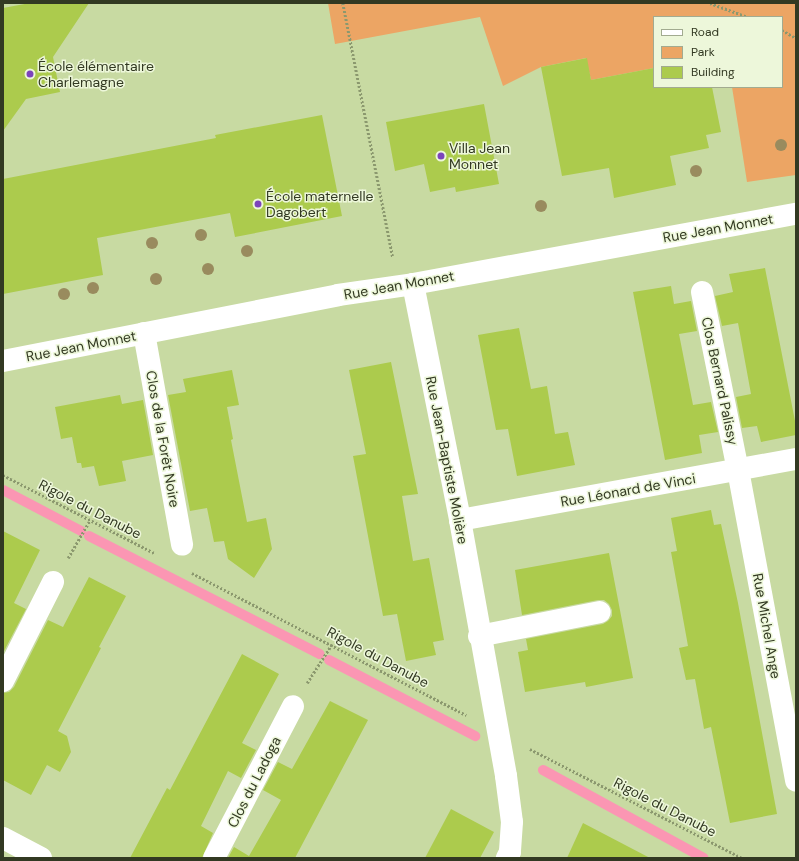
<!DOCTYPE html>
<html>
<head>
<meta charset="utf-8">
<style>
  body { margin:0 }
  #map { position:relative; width:799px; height:861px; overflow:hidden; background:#c8daa2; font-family:"DM Sans",sans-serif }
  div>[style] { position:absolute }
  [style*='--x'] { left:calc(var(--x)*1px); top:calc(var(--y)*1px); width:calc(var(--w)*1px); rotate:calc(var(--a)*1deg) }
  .green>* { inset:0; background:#eca564 }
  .stream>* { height:10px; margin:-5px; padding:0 5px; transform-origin:5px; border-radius:5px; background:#fb96b3 }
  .building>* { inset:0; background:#accb4d }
  .path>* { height:2.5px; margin-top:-1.25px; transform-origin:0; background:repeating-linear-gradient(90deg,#8b986e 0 2px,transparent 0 4px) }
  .minor>* { height:22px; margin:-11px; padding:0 11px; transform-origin:11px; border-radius:11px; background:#fff }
  .trees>* { width:12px; height:12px; margin:-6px; border-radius:50%; background:#998b5e }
  .dots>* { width:11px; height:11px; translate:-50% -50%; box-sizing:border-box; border:2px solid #edf7da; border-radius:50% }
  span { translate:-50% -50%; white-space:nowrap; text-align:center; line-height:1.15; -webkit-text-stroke:3px #edf7da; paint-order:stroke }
  .poi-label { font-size:14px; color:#323922 }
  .left { translate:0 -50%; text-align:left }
  .street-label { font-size:14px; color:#323922 }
  .frame { position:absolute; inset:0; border:4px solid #323922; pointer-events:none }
  .legend { position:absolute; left:653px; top:16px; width:130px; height:72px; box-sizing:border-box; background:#edf7da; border:1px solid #a2ab90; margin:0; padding:5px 7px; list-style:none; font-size:12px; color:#323922 }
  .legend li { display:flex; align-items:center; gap:8px; height:20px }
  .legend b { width:20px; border:1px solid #a2ab90 }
</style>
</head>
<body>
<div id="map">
  <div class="green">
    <i style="clip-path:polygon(328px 3px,796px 3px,796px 175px,747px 182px,732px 87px,782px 87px,782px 17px,654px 17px,654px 68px,591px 80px,586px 58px,541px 67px,503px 86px,480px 17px,335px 44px)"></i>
  </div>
  <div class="stream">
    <i style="--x:3;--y:490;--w:88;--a:27.7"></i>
    <i style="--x:89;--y:536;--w:259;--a:27.1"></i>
    <i style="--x:329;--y:660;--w:165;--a:27.5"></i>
    <i style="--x:543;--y:770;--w:183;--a:28.7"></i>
  </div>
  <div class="building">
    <i style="clip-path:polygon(30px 3px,89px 3px,53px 57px,60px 92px,26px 99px,3px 131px,3px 8px)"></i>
    <i style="clip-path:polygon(587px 58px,591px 80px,654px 68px,654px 87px,712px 87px,721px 132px,706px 135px,709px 148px,670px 156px,676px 185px,614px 198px,609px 168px,562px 176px,541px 67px)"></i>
    <i style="clip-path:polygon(484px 104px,499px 184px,456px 192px,455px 187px,430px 192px,424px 164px,395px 171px,386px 122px)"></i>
    <i style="clip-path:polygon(322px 115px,342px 216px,235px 237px,230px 213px,97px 238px,103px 275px,3px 294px,3px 179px,216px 138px,215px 135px)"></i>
    <i style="clip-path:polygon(765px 268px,796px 426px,796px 435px,761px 442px,757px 426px,742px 428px,736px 397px,751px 394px,738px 323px,722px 326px,715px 296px,733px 292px,729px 274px)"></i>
    <i style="clip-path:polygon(671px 286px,674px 304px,691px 301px,697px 331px,679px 334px,693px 405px,711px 402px,718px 432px,699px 435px,702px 453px,665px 460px,633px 292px)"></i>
    <i style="clip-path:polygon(519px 328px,531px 389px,547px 386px,555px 434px,568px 432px,575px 465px,517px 476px,508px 429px,496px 430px,478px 335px)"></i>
    <i style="clip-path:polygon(391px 362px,418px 494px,402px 496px,413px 561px,429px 558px,444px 640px,433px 642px,436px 655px,406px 661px,397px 614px,383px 616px,353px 456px,366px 454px,349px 370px)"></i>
    <i style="clip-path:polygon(232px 370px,239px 405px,227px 407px,233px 439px,231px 440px,247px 522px,266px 518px,272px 549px,254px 578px,228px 559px,224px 541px,214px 542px,207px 508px,190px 511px,168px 395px,186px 392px,183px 379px)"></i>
    <i style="clip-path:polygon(120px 395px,122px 404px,143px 400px,153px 455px,122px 461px,126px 481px,99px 486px,94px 466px,82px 468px,81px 463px,77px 463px,72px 437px,61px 439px,55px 407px)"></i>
    <i style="clip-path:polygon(711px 510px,714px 525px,721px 524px,738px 603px,777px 814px,730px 823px,711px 727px,704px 729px,695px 679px,686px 680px,679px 648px,688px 646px,671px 552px,677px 551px,671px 518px)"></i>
    <i style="clip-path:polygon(3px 531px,40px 550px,14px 603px,26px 609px,3px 653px)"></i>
    <i style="clip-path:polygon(609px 553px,633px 678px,586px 687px,585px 682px,525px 692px,518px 652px,528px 650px,526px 639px,603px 624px,608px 621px,612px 616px,612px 610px,609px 604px,604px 600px,598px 600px,522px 615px,515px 570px)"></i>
    <i style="clip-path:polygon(89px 577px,126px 596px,99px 647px,101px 648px,58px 731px,67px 736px,71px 752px,60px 772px,47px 765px,31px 795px,3px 780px,3px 693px,9px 692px,14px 687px,48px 620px,63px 627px)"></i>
    <i style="clip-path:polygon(242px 654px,279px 674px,242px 743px,256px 750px,241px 778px,228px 771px,201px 826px,213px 833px,202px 858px,130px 858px,167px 788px,170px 790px)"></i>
    <i style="clip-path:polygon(330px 701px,368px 720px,295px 858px,228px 858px,234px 847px,249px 856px,281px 800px,263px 790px,278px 762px,292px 769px)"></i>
    <i style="clip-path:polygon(451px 809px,494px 832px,480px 858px,425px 858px)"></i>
    <i style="clip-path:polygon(583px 823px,650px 858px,567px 858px)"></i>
  </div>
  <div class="path">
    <i style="--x:343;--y:3;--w:259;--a:78.9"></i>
    <i style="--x:710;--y:3;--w:40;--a:20.2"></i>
    <i style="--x:782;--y:30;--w:16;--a:30"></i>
    <i style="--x:3;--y:475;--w:170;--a:27.3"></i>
    <i style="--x:68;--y:558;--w:44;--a:-59.9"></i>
    <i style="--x:192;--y:573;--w:309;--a:27.4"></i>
    <i style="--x:307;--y:683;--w:46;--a:-57.3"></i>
    <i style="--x:530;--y:749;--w:238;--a:27.2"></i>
  </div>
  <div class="minor">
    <i style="--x:413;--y:284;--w:241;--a:78.7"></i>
    <i style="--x:460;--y:520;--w:260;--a:79.8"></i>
    <i style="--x:506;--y:776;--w:46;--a:82.6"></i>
    <i style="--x:512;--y:822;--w:30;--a:94"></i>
    <i style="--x:510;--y:852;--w:7;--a:117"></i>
    <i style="--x:702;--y:292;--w:182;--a:78.6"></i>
    <i style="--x:738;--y:470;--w:316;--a:79.4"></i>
    <i style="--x:144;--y:333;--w:215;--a:79.8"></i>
    <i style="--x:3;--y:361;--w:341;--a:-11.1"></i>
    <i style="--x:338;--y:295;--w:76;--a:-8.3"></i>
    <i style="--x:413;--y:284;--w:389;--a:-10.4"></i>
    <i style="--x:460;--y:520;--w:341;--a:-10.3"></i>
    <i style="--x:479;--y:636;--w:123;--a:-11.2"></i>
    <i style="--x:3;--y:681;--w:111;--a:-63.2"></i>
    <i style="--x:3;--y:838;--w:43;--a:27.8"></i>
    <i style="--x:214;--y:858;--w:171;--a:-62.5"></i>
  </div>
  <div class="trees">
    <i style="left:781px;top:145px"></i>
    <i style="left:696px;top:171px"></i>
    <i style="left:541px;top:206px"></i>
    <i style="left:201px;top:235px"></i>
    <i style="left:152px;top:243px"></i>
    <i style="left:247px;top:251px"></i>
    <i style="left:208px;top:269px"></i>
    <i style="left:156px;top:279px"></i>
    <i style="left:93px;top:288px"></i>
    <i style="left:64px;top:294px"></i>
  </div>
  <div class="dots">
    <i style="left:30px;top:74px;background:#7c44bb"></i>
    <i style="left:441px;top:156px;background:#7c44bb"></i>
    <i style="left:258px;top:204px;background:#7c44bb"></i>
  </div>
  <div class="poi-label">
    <span class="left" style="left:38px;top:74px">École élémentaire<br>Charlemagne</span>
    <span class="left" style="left:449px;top:156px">Villa Jean<br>Monnet</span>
    <span class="left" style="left:266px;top:204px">École maternelle<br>Dagobert</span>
  </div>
  <div class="street-label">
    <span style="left:718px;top:228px;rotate:-10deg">Rue Jean Monnet</span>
    <span style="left:399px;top:285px;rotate:-10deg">Rue Jean Monnet</span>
    <span style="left:81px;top:346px;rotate:-11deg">Rue Jean Monnet</span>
    <span style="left:720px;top:381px;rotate:78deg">Clos Bernard Palissy</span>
    <span style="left:163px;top:439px;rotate:80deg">Clos de la Forêt Noire</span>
    <span style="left:447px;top:460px;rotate:79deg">Rue Jean-Baptiste Molière</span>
    <span style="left:628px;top:490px;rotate:-10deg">Rue Léonard de Vinci</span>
    <span style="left:90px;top:509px;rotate:27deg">Rigole du Danube</span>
    <span style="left:767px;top:626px;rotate:80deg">Rue Michel Ange</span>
    <span style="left:378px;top:657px;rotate:28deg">Rigole du Danube</span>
    <span style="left:254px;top:782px;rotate:-63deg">Clos du Ladoga</span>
    <span style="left:665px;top:807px;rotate:27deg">Rigole du Danube</span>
  </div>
  <div class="frame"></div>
  <ul class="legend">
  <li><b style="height:5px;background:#fff"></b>Road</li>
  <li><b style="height:11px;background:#eca564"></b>Park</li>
  <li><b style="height:11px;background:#accb4d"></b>Building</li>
  </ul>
</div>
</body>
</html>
